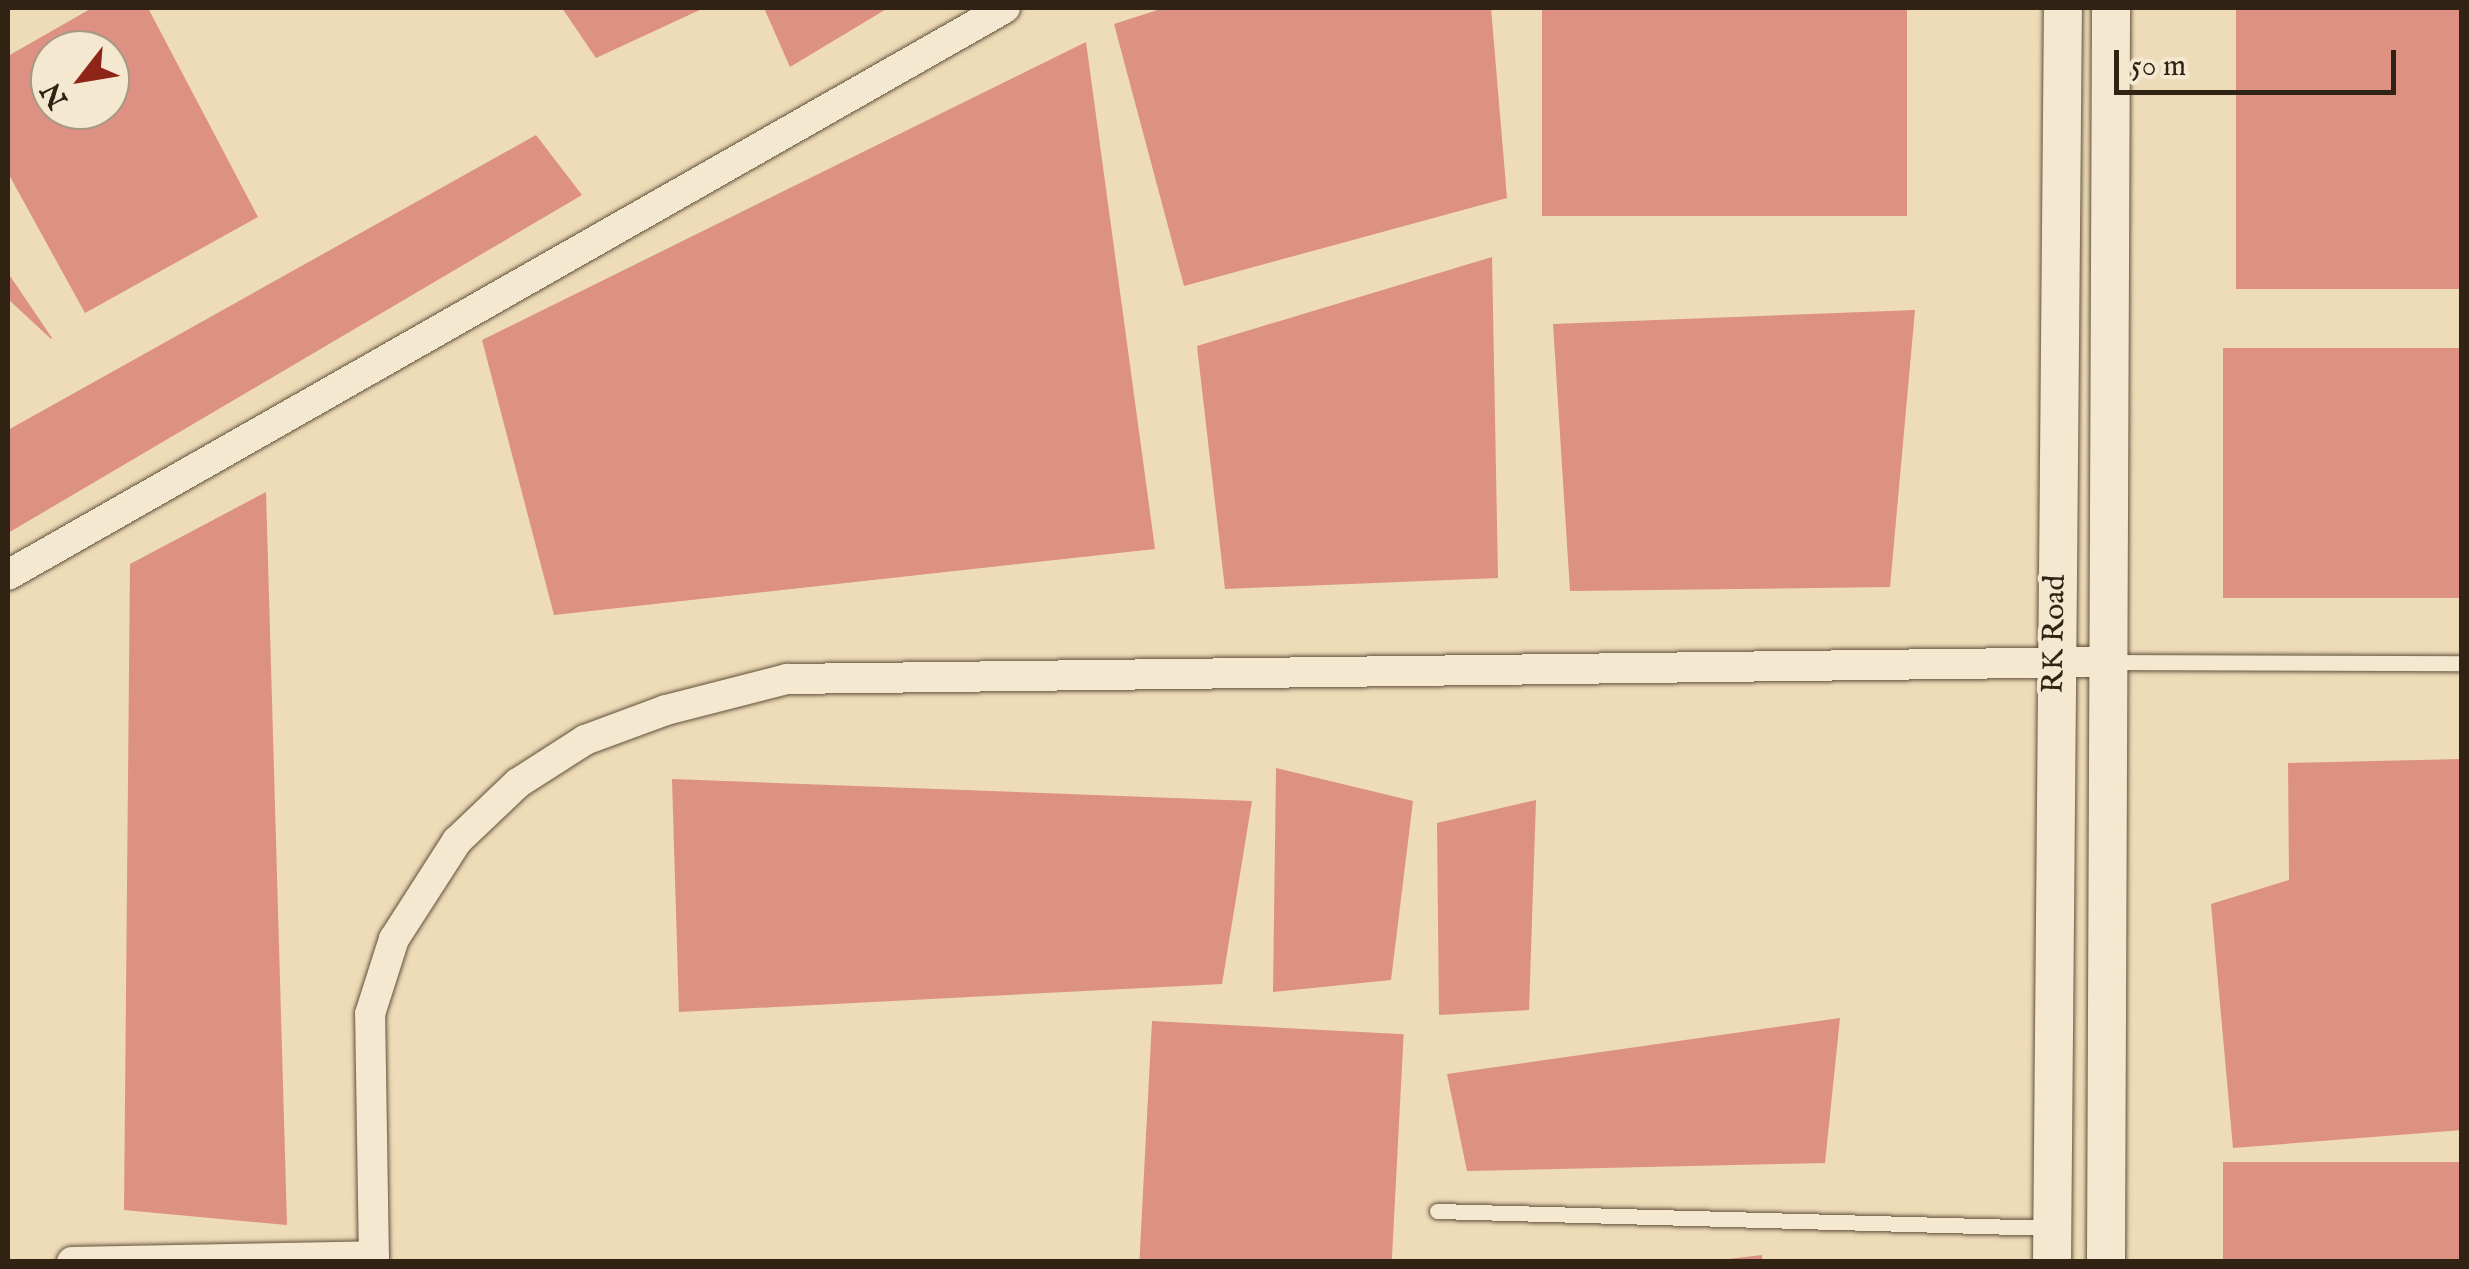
<!DOCTYPE html>
<html>
<head>
<meta charset="utf-8">
<style>
  body { margin:0 }
  #map { position:relative; width:2469px; height:1269px; overflow:hidden; background:#eedbb7; font-family:"IM FELL English",serif }
  div>[style] { position:absolute }
  [style*='--x'] { left:calc(var(--x)*1px); top:calc(var(--y)*1px); width:calc(var(--w)*1px); rotate:calc(var(--a)*1deg) }
  .building>* { inset:0; background:#dc9182; transform-origin:0 0 }
  .roads { filter:drop-shadow(0 0 2px #60513d) drop-shadow(0 0 2px #60513d) }
  .service>* { height:15px; margin:-7.5px; padding:0 7.5px; transform-origin:7.5px; border-radius:7.5px; background:#f4e8d0 }
  .minor>* { height:30px; margin:-15px; padding:0 15px; transform-origin:15px; border-radius:15px; background:#f4e8d0 }
  .tertiary>* { height:38px; margin:-19px; padding:0 19px; transform-origin:19px; border-radius:19px; background:#f4e8d0 }
  span { translate:-50% -50%; white-space:nowrap; text-align:center; line-height:1.15; -webkit-text-stroke:8px #f4e8d0; paint-order:stroke }
  .street-label { font-size:30px; color:#312314 }
  .frame { position:absolute; inset:0; border:10px solid #312314; pointer-events:none }
  .north { position:absolute; left:30px; top:30px; width:100px; height:100px; box-sizing:border-box; background:#f4e8d0; border:2px solid #a69985; border-radius:50%; rotate:239deg; font-size:28px; font-weight:700; line-height:40px; text-align:center; color:#312314 }
  .north::after { content:''; display:block; margin:auto; width:35px; height:45px; background:#8f2418; clip-path:polygon(50% 0,100% 100%,50% 72%,0 100%) }
  .scale { position:absolute; left:2114px; top:50px; width:282px; height:45px; box-sizing:border-box; border:5px solid #312314; border-top:0; padding-left:12px; font-size:30px; line-height:35px; white-space:nowrap; color:#312314; -webkit-text-stroke:8px #f4e8d0; paint-order:stroke }
</style>
</head>
<body>
<div id="map">
  <div class="building">
    <i style="clip-path:polygon(evenodd,92px 8px,148px 8px,258px 217px,85px 313px,8px 173px,8px 56px,92px 8px,50px 50px,110px 50px,110px 110px,50px 110px,50px 50px)"></i>
    <i style="clip-path:polygon(562px 8px,704px 8px,596px 58px)"></i>
    <i style="clip-path:polygon(764px 8px,888px 8px,790px 67px)"></i>
    <i style="clip-path:polygon(1164px 8px,1491px 8px,1507px 198px,1184px 286px,1114px 24px)"></i>
    <i style="left:1542px;top:8px;width:365px;height:208px"></i>
    <i style="left:2236px;top:8px;width:226px;height:281px"></i>
    <i style="clip-path:polygon(1086px 42px,1155px 549px,554px 615px,482px 340px)"></i>
    <i style="clip-path:polygon(536px 135px,582px 195px,8px 533px,8px 430px)"></i>
    <i style="clip-path:polygon(1492px 257px,1498px 578px,1225px 589px,1197px 346px)"></i>
    <i style="clip-path:polygon(8px 273px,52px 338px,51px 339px,8px 299px)"></i>
    <i style="clip-path:polygon(1915px 310px,1890px 587px,1570px 591px,1553px 324px)"></i>
    <i style="left:2462px;top:348px;width:250px;height:239px;rotate:90deg"></i>
    <i style="clip-path:polygon(266px 492px,287px 1225px,124px 1210px,130px 564px)"></i>
    <i style="clip-path:polygon(2462px 759px,2462px 1130px,2233px 1148px,2211px 904px,2289px 880px,2288px 763px)"></i>
    <i style="clip-path:polygon(1276px 768px,1413px 801px,1391px 980px,1273px 992px)"></i>
    <i style="clip-path:polygon(672px 779px,1252px 801px,1222px 984px,679px 1012px)"></i>
    <i style="clip-path:polygon(1536px 800px,1529px 1010px,1439px 1015px,1437px 823px)"></i>
    <i style="clip-path:polygon(1840px 1018px,1825px 1163px,1467px 1171px,1447px 1074px)"></i>
    <i style="left:1152px;top:1021px;width:252px;height:241px;rotate:3deg"></i>
    <i style="left:2462px;top:1162px;width:100px;height:239px;rotate:90deg"></i>
    <i style="clip-path:polygon(1762px 1255px,1762px 1262px,1728px 1262px,1728px 1259px)"></i>
  </div>
  <div class="roads">
    <div class="service">
      <i style="--x:2111;--y:662;--w:351;--a:0.2"></i>
      <i style="--x:1437;--y:1211;--w:616;--a:1.58"></i>
    </div>
    <div class="minor">
      <i style="--x:8;--y:575;--w:1147;--a:-29.63"></i>
      <i style="--x:72;--y:1262;--w:302;--a:-1.1"></i>
      <i style="--x:374;--y:1262;--w:248;--a:-90.9"></i>
      <i style="--x:370;--y:1014;--w:79;--a:-72.3"></i>
      <i style="--x:394;--y:939;--w:117;--a:-57.3"></i>
      <i style="--x:457;--y:841;--w:84;--a:-43.6"></i>
      <i style="--x:518;--y:783;--w:80;--a:-32.7"></i>
      <i style="--x:585;--y:740;--w:86;--a:-20.3"></i>
      <i style="--x:666;--y:710;--w:125;--a:-14.4"></i>
      <i style="--x:787;--y:679;--w:1324;--a:-0.74"></i>
    </div>
    <div class="tertiary">
      <i style="--x:2052;--y:1262;--w:1254;--a:-89.5"></i>
      <i style="--x:2106;--y:1262;--w:1254;--a:-89.77"></i>
    </div>
  </div>
  <div class="street-label">
    <span style="left:2055px;top:634px;rotate:-89deg">RK Road</span>
  </div>
  <div class="frame"></div>
  <div class="north">N</div>
  <div class="scale">50 m</div>
</div>
</body>
</html>
